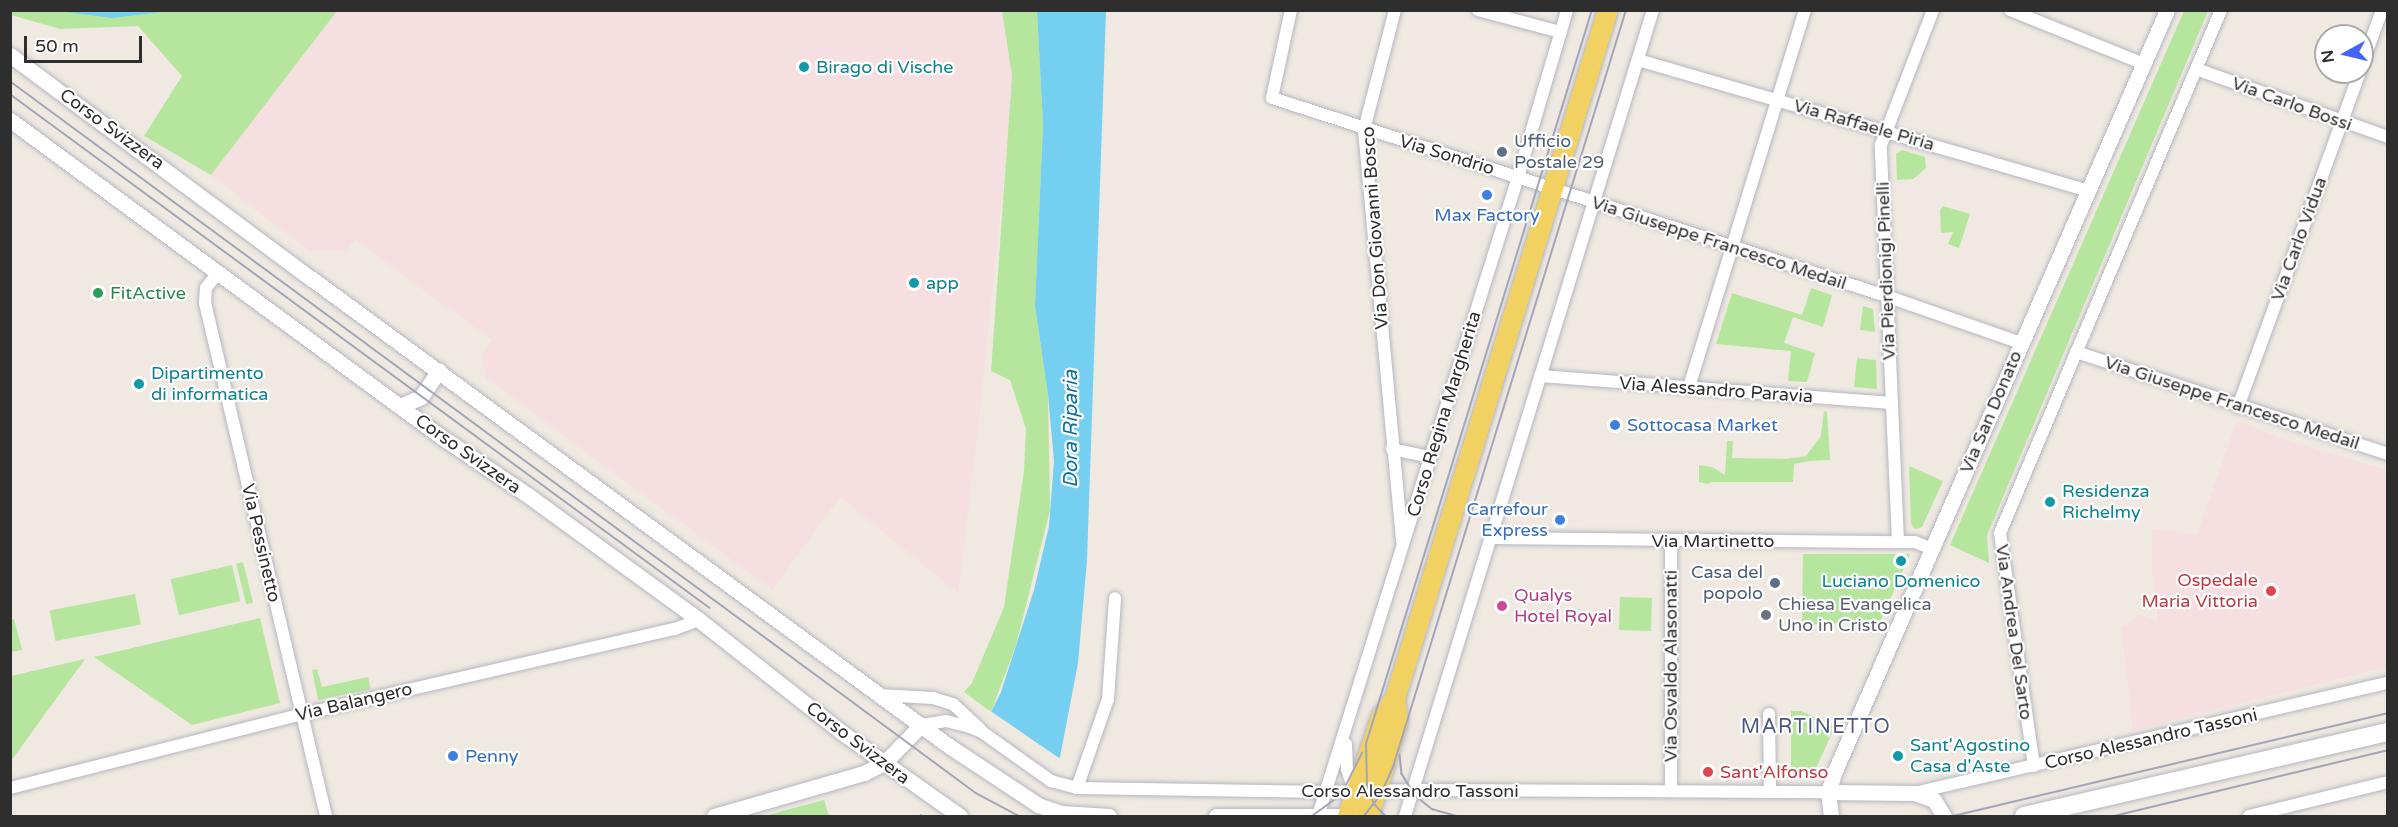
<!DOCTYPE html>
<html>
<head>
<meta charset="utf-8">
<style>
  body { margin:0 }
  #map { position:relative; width:2398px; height:827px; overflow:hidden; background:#efe9e1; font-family:"Varela Round",sans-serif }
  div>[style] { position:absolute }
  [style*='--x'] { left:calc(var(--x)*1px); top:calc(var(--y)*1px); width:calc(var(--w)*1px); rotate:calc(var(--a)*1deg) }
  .medical>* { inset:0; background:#f5dfe0 }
  .green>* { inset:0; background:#b6e59e; transform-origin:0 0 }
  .water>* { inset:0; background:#75cff0 }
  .pier>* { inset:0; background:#efe9e1 }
  .roads { filter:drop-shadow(0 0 2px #b4b7c1) drop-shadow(0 0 2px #b4b7c1) }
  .minor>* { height:12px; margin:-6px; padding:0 6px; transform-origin:6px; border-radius:6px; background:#fff }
  .tertiary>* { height:15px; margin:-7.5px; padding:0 7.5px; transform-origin:7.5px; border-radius:7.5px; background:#fff }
  .secondary>* { height:18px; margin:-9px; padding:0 9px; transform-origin:9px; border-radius:9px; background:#fff }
  .primary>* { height:20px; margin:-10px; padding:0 10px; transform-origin:10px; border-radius:10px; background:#f2d163 }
  .tram>* { height:1.5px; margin:-0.75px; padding:0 0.75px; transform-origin:0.75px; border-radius:0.75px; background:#a3a6b8 }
  .dots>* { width:16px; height:16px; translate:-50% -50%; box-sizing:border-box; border:3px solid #fff; border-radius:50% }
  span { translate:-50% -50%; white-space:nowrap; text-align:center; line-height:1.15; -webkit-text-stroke:4.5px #fff; paint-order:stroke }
  .culture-label { font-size:18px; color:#0d838f }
  .left { translate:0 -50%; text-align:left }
  .street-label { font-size:18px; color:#2e2e2e }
  .service-label { font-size:18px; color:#4e5e75 }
  .right { translate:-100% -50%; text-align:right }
  .shop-label { font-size:18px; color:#366cbe }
  .leisure-label { font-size:18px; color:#27864d }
  .health-label { font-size:18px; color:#be3a42 }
  .hotel-label { font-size:18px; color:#b23c85 }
  .worship-label { font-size:18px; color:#5b616d }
  .water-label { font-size:20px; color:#0d6fa3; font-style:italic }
  .neighbourhood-label { font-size:20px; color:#4d5680; letter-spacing:1.5px }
  .frame { position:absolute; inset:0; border:12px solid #2e2e2e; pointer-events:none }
  .north { position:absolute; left:2314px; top:24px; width:60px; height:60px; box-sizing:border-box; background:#fff; border:2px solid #ababab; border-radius:50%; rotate:262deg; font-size:16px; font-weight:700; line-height:24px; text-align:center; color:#2e2e2e }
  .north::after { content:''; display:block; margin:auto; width:21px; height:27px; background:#4264fb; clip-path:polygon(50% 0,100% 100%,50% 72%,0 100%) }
  .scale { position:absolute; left:24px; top:36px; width:118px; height:27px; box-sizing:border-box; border:3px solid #2e2e2e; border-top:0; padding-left:8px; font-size:18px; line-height:21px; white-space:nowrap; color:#2e2e2e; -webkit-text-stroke:4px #fff; paint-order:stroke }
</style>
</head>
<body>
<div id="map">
  <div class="medical">
    <i style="clip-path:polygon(337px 11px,1002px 11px,1012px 76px,1005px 166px,978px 431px,958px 593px,840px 497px,772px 590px,486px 378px,482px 355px,492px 340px,355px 240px,346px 251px,309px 251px,211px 175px)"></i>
    <i style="clip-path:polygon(2237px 421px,2289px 441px,2387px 470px,2387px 667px,2133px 730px,2121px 627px,2135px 619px,2136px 614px,2158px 620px,2152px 569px,2152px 529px,2197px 534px)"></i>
  </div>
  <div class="green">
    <i style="clip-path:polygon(10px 11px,337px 11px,211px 175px,144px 136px,182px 76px,138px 26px,60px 29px,11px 15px)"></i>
    <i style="clip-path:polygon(1002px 11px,1037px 11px,1043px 125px,1035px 306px,1048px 395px,1050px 510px,1016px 645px,991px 712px,964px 692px,972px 683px,1004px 607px,1024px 471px,1026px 429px,1010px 380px,991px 371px,1012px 76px)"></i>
    <i style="clip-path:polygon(2184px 11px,2208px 11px,1987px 535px,1989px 563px,1950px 545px)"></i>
    <i style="clip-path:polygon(1902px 150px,1925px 157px,1926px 168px,1913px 179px,1897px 180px,1896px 154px)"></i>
    <i style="clip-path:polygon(1943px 206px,1970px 214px,1959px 248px,1948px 244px,1953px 232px,1941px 233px,1940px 210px)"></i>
    <i style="clip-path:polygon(1811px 288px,1832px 295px,1823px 327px,1793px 317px,1784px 343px,1815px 353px,1807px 382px,1788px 381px,1791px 351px,1716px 344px,1732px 293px,1802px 315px)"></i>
    <i style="clip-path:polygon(1863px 306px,1873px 309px,1875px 332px,1860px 330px)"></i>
    <i style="clip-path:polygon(1857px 358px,1876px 360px,1877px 389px,1854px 387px)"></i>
    <i style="clip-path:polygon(1824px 411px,1827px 412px,1830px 460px,1809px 461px,1794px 464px,1793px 482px,1711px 482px,1708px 484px,1699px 482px,1699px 465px,1712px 467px,1725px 475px,1727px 441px,1733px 441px,1732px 458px,1787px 459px,1806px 456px,1821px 436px)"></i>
    <i style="clip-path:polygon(1909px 466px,1943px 481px,1922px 527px,1917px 529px,1913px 528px,1911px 522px)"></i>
    <i style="clip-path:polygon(1803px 554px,1910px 554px,1875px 634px,1846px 623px,1802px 625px)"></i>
    <i style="left:243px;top:562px;width:42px;height:7px;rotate:76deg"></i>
    <i style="left:232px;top:565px;width:37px;height:63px;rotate:77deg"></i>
    <i style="left:135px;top:594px;width:31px;height:87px;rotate:79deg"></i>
    <i style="left:1620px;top:597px;width:32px;height:33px;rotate:2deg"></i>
    <i style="clip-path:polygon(260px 618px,280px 703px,192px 725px,94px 657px)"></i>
    <i style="clip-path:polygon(14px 619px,22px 650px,11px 652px,11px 620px)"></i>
    <i style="clip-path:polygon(85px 659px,11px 761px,11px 676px)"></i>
    <i style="clip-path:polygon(317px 669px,322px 687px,368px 677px,371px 689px,318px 700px,312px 670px)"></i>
    <i style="clip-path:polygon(1791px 711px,1801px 711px,1835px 726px,1814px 773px,1791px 773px)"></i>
    <i style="clip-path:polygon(824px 800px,829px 816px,764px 816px)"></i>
  </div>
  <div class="water">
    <i style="clip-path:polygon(59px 11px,59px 10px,170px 11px,112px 18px)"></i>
    <i style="clip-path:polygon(1037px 11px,1106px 11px,1087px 560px,1078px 663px,1060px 757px,1012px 816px,919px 816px,991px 712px,1001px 692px,1034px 590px,1049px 526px,1054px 461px,1048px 395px,1035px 306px,1043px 125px)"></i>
  </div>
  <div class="pier">
    <i style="clip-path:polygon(989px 710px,1062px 760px,1016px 816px,924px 816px,918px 812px)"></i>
  </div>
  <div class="roads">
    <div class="minor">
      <i style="--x:1291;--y:10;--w:90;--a:102.2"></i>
      <i style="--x:1272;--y:98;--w:645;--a:17.87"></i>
      <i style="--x:1886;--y:296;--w:143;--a:19.2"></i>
      <i style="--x:1395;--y:10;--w:124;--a:104.5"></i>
      <i style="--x:1364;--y:130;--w:413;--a:84.7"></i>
      <i style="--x:1478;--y:10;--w:85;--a:15"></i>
      <i style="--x:2010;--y:10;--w:144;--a:21.9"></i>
      <i style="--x:1638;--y:60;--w:469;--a:16.2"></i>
      <i style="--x:2362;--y:65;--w:59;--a:-70"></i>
      <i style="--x:2196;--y:69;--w:204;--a:19.5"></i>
      <i style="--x:218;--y:273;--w:19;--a:129"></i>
      <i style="--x:206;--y:288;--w:15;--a:94"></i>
      <i style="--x:205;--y:303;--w:527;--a:76.73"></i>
      <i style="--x:2076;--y:352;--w:328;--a:18.1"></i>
      <i style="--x:1540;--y:376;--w:353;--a:4.4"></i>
      <i style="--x:1689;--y:387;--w:394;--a:-72.9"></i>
      <i style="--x:2238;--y:407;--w:357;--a:-70"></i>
      <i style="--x:1392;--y:449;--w:39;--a:12"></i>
      <i style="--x:1492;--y:538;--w:406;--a:0.6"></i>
      <i style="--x:1898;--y:542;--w:17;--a:0"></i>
      <i style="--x:1915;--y:542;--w:18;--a:22"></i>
      <i style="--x:1898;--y:542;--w:397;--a:-92.5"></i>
      <i style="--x:1881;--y:145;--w:145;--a:-68.9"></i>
      <i style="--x:879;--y:695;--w:54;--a:3.2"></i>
      <i style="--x:933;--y:698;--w:21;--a:17"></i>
      <i style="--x:953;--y:704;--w:38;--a:43"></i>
      <i style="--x:1769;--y:714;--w:78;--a:89.3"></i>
      <i style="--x:921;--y:725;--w:25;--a:-9"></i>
      <i style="--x:946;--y:721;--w:25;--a:14"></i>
      <i style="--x:970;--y:727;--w:13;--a:23"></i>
      <i style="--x:982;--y:732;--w:85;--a:35.4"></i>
      <i style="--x:1051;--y:781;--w:27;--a:15"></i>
      <i style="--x:1077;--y:788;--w:249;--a:0.9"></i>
      <i style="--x:1326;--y:792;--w:89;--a:-1.3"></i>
      <i style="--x:1415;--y:790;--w:413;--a:0.3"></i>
      <i style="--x:1346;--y:744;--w:25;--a:88"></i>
      <i style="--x:1347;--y:769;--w:25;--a:72"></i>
      <i style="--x:2034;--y:766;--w:235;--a:-98.3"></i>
      <i style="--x:2000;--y:533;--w:568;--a:-67.09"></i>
      <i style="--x:10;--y:788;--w:302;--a:-14.2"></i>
      <i style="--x:303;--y:714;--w:382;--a:-12.9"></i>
      <i style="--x:675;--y:629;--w:26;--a:-21"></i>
      <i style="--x:1077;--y:788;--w:94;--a:-70.8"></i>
      <i style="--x:1108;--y:699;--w:101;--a:-86"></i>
      <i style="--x:1671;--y:791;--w:250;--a:-90"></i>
      <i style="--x:1914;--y:793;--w:487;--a:-13.1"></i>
      <i style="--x:1318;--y:816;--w:670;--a:-72.62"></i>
      <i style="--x:1518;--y:177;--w:174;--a:-73.6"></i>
      <i style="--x:1405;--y:816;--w:843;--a:-72.9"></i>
      <i style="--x:2249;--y:816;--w:143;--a:-13.7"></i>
    </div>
    <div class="tertiary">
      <i style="--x:10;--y:55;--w:376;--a:36.6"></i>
      <i style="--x:312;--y:279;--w:790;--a:36.25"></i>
      <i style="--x:949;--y:746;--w:107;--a:33.5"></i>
      <i style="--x:1038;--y:805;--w:24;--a:19"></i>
      <i style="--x:1061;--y:813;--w:48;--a:3.6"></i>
      <i style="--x:10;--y:120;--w:534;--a:36.31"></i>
      <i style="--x:440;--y:436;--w:107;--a:34"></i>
      <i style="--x:529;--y:496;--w:210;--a:36.1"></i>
      <i style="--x:699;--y:620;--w:184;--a:38.2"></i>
      <i style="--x:844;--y:734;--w:142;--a:35.3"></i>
      <i style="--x:400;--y:406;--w:23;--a:-23"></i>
      <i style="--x:421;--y:397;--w:32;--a:-56"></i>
      <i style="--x:1828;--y:792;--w:86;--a:0.7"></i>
      <i style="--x:1914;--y:793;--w:21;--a:19"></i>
      <i style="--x:1934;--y:800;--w:19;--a:58"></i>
      <i style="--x:714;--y:816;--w:156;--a:-16"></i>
      <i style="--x:864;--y:773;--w:22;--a:-27"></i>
      <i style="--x:884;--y:763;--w:53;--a:-45.8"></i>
      <i style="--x:1216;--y:816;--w:132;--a:0"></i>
      <i style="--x:1831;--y:816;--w:24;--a:-97"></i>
      <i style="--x:1828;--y:792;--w:20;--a:-72"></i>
      <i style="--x:1834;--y:773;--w:833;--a:-66.42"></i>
    </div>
    <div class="secondary">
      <i style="--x:2024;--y:816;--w:374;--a:-13"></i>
    </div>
    <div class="primary">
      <i style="--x:1348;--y:816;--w:103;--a:-71.4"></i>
      <i style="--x:1381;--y:718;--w:24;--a:-54"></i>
      <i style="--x:1395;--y:699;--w:721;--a:-72.82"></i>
      <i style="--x:1369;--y:816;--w:98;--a:-72.9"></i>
      <i style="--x:1398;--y:722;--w:23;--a:-97"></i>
    </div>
  </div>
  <div class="tram">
    <i style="--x:10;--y:81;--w:1200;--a:36.39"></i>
    <i style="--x:976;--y:793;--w:49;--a:28.1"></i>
    <i style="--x:10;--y:94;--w:868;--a:36.29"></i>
    <i style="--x:1400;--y:755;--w:19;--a:84"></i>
    <i style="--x:1402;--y:774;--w:26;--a:58"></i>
    <i style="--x:1416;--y:796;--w:21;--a:39"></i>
    <i style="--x:1432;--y:809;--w:26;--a:16"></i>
    <i style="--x:1312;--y:816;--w:36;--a:-36"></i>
    <i style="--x:1341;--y:795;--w:47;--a:-63.4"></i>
    <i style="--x:1364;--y:816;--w:28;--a:-52"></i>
    <i style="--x:1381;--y:794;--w:30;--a:-66"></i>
    <i style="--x:1393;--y:767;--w:792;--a:-72.89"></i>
    <i style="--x:1385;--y:816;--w:16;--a:-133"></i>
    <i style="--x:1374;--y:804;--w:20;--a:-110"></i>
    <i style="--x:1367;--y:785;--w:41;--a:-91.4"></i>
    <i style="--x:1366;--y:744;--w:768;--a:-72.89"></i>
    <i style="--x:1406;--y:816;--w:37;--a:0"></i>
    <i style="--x:1953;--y:816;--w:447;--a:-13.3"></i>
    <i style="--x:2114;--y:816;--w:282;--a:-13.5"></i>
  </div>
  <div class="dots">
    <i style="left:804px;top:67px;background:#0f9aa8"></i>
    <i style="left:1502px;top:152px;background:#5c6f8a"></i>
    <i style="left:1487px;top:195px;background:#3f7fe0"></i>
    <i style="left:914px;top:283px;background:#0f9aa8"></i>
    <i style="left:98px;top:293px;background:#2e9e5b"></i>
    <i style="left:139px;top:384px;background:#0f9aa8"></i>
    <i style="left:1615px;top:425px;background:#3f7fe0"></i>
    <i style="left:2050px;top:502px;background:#0f9aa8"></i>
    <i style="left:1560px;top:520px;background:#3f7fe0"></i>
    <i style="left:1901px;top:561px;background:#0f9aa8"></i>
    <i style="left:1775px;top:583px;background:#5c6f8a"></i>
    <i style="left:2271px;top:591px;background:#e0444e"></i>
    <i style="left:1502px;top:606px;background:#d1479c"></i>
    <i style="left:1766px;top:615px;background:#6b7280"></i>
    <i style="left:453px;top:756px;background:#3f7fe0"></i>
    <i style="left:1898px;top:756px;background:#0f9aa8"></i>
    <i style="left:1708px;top:772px;background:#e0444e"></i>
  </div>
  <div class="culture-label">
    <span class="left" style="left:816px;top:67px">Birago di Vische</span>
    <span class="left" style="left:926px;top:283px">app</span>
    <span class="left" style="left:151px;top:384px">Dipartimento<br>di informatica</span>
    <span class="left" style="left:2062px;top:502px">Residenza<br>Richelmy</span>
    <span style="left:1901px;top:581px">Luciano Domenico</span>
    <span class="left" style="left:1910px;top:756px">Sant'Agostino<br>Casa d'Aste</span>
  </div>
  <div class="street-label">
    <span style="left:2292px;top:104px;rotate:20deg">Via Carlo Bossi</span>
    <span style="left:1864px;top:125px;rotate:16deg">Via Raffaele Piria</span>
    <span style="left:112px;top:129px;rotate:36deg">Corso Svizzera</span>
    <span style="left:1447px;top:155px;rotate:17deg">Via Sondrio</span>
    <span style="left:1375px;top:228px;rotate:-94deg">Via Don Giovanni Bosco</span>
    <span style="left:2299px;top:239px;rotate:-70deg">Via Carlo Vidua</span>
    <span style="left:1719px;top:243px;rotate:18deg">Via Giuseppe Francesco Medail</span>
    <span style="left:1886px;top:271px;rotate:-92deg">Via Pierdionigi Pinelli</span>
    <span style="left:1716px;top:390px;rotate:4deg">Via Alessandro Paravia</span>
    <span style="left:2232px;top:403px;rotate:18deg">Via Giuseppe Francesco Medail</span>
    <span style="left:1991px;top:412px;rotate:-67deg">Via San Donato</span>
    <span style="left:1444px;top:414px;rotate:-73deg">Corso Regina Margherita</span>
    <span style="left:468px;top:454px;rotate:35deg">Corso Svizzera</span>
    <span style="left:1713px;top:541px">Via Martinetto</span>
    <span style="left:261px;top:543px;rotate:77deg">Via Pessinetto</span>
    <span style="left:2014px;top:632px;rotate:82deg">Via Andrea Del Sarto</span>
    <span style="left:1671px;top:666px;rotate:-90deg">Via Osvaldo Alasonatti</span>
    <span style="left:354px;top:702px;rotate:-13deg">Via Balangero</span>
    <span style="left:2151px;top:739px;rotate:-13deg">Corso Alessandro Tassoni</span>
    <span style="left:858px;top:743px;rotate:37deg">Corso Svizzera</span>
    <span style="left:1410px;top:791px">Corso Alessandro Tassoni</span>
  </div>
  <div class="service-label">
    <span class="left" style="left:1514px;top:152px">Ufficio<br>Postale 29</span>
    <span class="right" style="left:1763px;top:583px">Casa del<br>popolo</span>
  </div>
  <div class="shop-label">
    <span style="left:1487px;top:215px">Max Factory</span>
    <span class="left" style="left:1627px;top:425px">Sottocasa Market</span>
    <span class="right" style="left:1548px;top:520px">Carrefour<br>Express</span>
    <span class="left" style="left:465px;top:756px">Penny</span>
  </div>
  <div class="leisure-label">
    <span class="left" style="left:110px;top:293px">FitActive</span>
  </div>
  <div class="health-label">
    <span class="right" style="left:2258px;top:591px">Ospedale<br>Maria Vittoria</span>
    <span class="left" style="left:1720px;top:772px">Sant'Alfonso</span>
  </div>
  <div class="hotel-label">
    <span class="left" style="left:1514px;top:606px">Qualys<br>Hotel Royal</span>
  </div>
  <div class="worship-label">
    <span class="left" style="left:1778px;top:615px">Chiesa Evangelica<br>Uno in Cristo</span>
  </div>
  <div class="water-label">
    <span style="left:1071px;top:429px;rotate:-90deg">Dora Riparia</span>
  </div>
  <div class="neighbourhood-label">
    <span style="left:1816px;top:727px">MARTINETTO</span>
  </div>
  <div class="frame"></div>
  <div class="north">N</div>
  <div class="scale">50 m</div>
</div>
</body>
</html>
